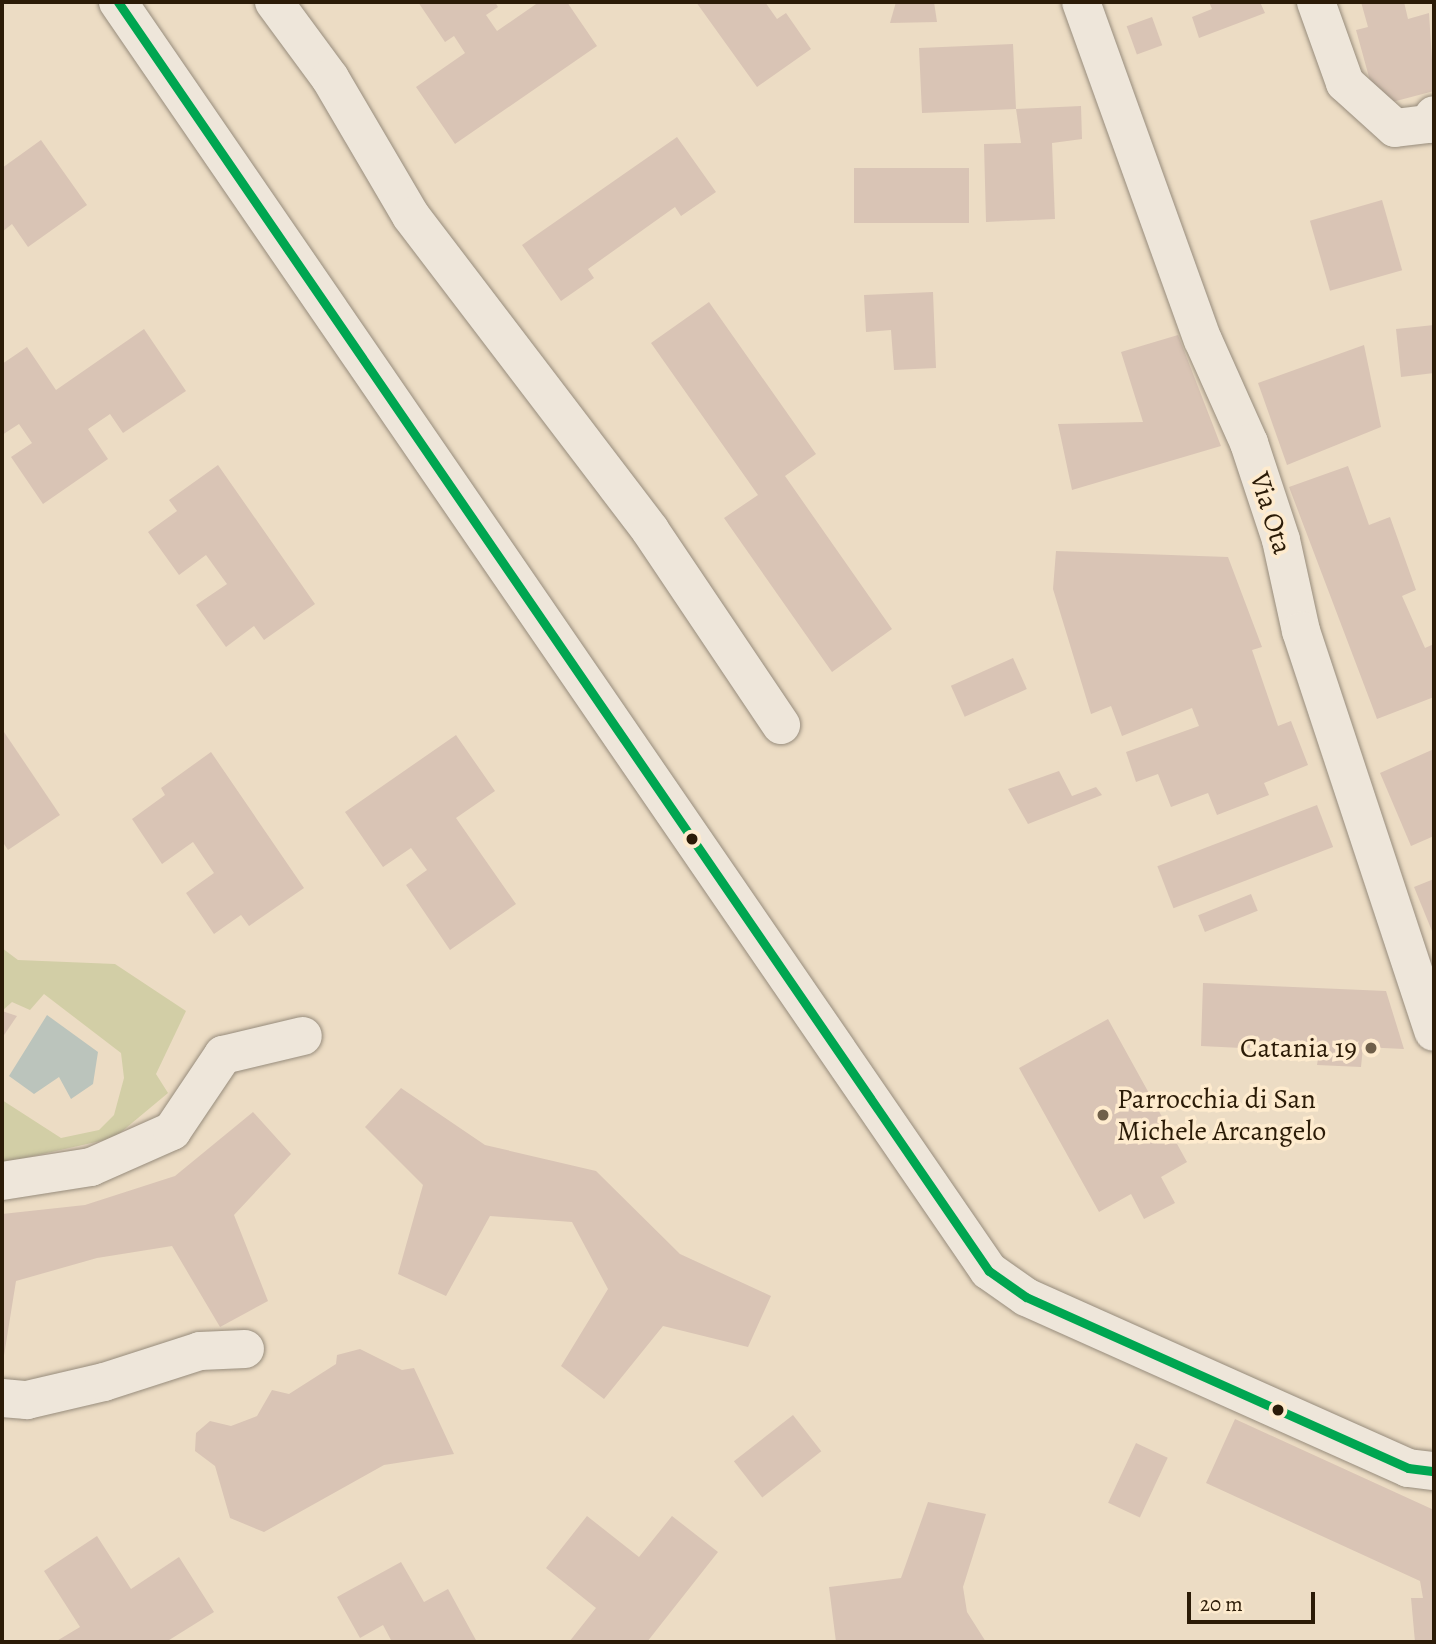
<!DOCTYPE html>
<html>
<head>
<meta charset="utf-8">
<style>
  body { margin:0 }
  #map { position:relative; width:1436px; height:1644px; overflow:hidden; background:#ecdcc4; font-family:Alegreya,serif }
  div>[style] { position:absolute }
  [style*='--x'] { left:calc(var(--x)*1px); top:calc(var(--y)*1px); width:calc(var(--w)*1px); rotate:calc(var(--a)*1deg) }
  .green>* { inset:0; background:#d2cea6 }
  .water>* { inset:0; background:#bbc4bc }
  .building>* { inset:0; background:#d9c4b5; transform-origin:0 0 }
  .roads { filter:drop-shadow(0 0 2px #978c7c) drop-shadow(0 0 2px #978c7c) }
  .minor>* { height:38px; margin:-19px; padding:0 19px; transform-origin:19px; border-radius:19px; background:#eee6da }
  .bus-1>* { height:9px; margin:-4.5px; padding:0 4.5px; transform-origin:4.5px; border-radius:4.5px; background:#00a651 }
  .dots>* { width:19px; height:19px; translate:-50% -50%; box-sizing:border-box; border:4px solid #feebce; border-radius:50% }
  span { translate:-50% -50%; white-space:nowrap; text-align:center; line-height:1.15; -webkit-text-stroke:7px #feebce; paint-order:stroke }
  .street-label { font-size:28px; color:#2b1b07 }
  .poi-label { font-size:28px; color:#2b1b07 }
  .right { translate:-100% -50%; text-align:right }
  .left { translate:0 -50%; text-align:left }
  .frame { position:absolute; inset:0; border:4px solid #2b1b07; pointer-events:none }
  .scale { position:absolute; left:1187px; top:1592px; width:128px; height:32px; box-sizing:border-box; border:4px solid #2b1b07; border-top:0; padding-left:9px; font-size:21px; line-height:24px; white-space:nowrap; color:#2b1b07; -webkit-text-stroke:5px #feebce; paint-order:stroke }
</style>
</head>
<body>
<div id="map">
  <div class="green">
    <i style="clip-path:polygon(2px 948px,18px 960px,115px 964px,186px 1011px,156px 1074px,168px 1093px,114px 1138px,2px 1163px,2px 1100px,61px 1138px,99px 1130px,114px 1115px,124px 1078px,121px 1053px,44px 994px,30px 1010px,12px 1002px,2px 1011px)"></i>
  </div>
  <div class="water">
    <i style="clip-path:polygon(47px 1015px,98px 1052px,93px 1084px,71px 1099px,59px 1077px,34px 1094px,9px 1076px)"></i>
  </div>
  <div class="building">
    <i style="clip-path:polygon(418px 2px,495px 2px,498px 7px,486px 15px,497px 31px,539px 2px,567px 2px,597px 46px,455px 144px,416px 87px,465px 53px,454px 36px,445px 42px)"></i>
    <i style="clip-path:polygon(696px 2px,765px 2px,777px 19px,786px 13px,811px 49px,757px 87px)"></i>
    <i style="clip-path:polygon(896px 2px,934px 2px,937px 22px,890px 23px)"></i>
    <i style="clip-path:polygon(1209px 2px,1260px 2px,1265px 13px,1199px 38px,1192px 17px,1212px 9px)"></i>
    <i style="clip-path:polygon(1361px 2px,1404px 2px,1408px 19px,1429px 13px,1434px 91px,1377px 106px,1356px 30px,1368px 27px)"></i>
    <i style="left:1152px;top:17px;width:30px;height:27px;rotate:70deg"></i>
    <i style="clip-path:polygon(1013px 44px,1016px 109px,1081px 106px,1082px 139px,1052px 143px,1055px 219px,986px 222px,984px 144px,1021px 143px,1016px 109px,922px 113px,919px 48px)"></i>
    <i style="clip-path:polygon(677px 137px,716px 192px,681px 216px,675px 207px,588px 269px,594px 278px,561px 301px,522px 245px)"></i>
    <i style="clip-path:polygon(41px 140px,87px 205px,28px 247px,12px 224px,2px 232px,2px 168px)"></i>
    <i style="left:969px;top:168px;width:55px;height:115px;rotate:90deg"></i>
    <i style="left:1382px;top:200px;width:73px;height:75px;rotate:74deg"></i>
    <i style="clip-path:polygon(933px 292px,936px 368px,894px 370px,891px 330px,866px 332px,864px 295px)"></i>
    <i style="clip-path:polygon(709px 302px,816px 454px,785px 476px,892px 629px,832px 672px,724px 518px,758px 495px,651px 343px)"></i>
    <i style="clip-path:polygon(1434px 325px,1434px 373px,1401px 377px,1396px 329px)"></i>
    <i style="clip-path:polygon(144px 329px,186px 391px,123px 433px,110px 414px,88px 429px,108px 459px,43px 504px,11px 457px,32px 443px,19px 424px,2px 435px,2px 364px,27px 347px,56px 390px)"></i>
    <i style="clip-path:polygon(1178px 335px,1221px 446px,1072px 490px,1058px 424px,1143px 422px,1121px 352px)"></i>
    <i style="clip-path:polygon(1364px 345px,1381px 427px,1287px 465px,1258px 383px)"></i>
    <i style="clip-path:polygon(218px 465px,315px 604px,264px 640px,254px 626px,226px 647px,196px 605px,227px 584px,206px 555px,179px 575px,148px 532px,177px 511px,169px 500px)"></i>
    <i style="clip-path:polygon(1348px 466px,1369px 525px,1390px 517px,1416px 590px,1402px 596px,1425px 648px,1434px 644px,1434px 697px,1377px 719px,1289px 487px)"></i>
    <i style="clip-path:polygon(1056px 551px,1228px 557px,1262px 647px,1252px 650px,1278px 726px,1291px 721px,1308px 765px,1264px 783px,1269px 795px,1217px 815px,1208px 793px,1171px 807px,1158px 774px,1136px 782px,1126px 752px,1199px 726px,1192px 708px,1122px 736px,1111px 706px,1091px 714px,1053px 589px)"></i>
    <i style="left:1013px;top:658px;width:34px;height:68px;rotate:66deg"></i>
    <i style="clip-path:polygon(2px 729px,60px 815px,8px 850px,2px 841px)"></i>
    <i style="clip-path:polygon(456px 735px,495px 791px,456px 818px,516px 904px,450px 950px,406px 885px,427px 870px,411px 848px,383px 867px,345px 812px)"></i>
    <i style="clip-path:polygon(1434px 749px,1434px 836px,1411px 846px,1380px 773px)"></i>
    <i style="clip-path:polygon(211px 752px,304px 888px,249px 926px,241px 915px,214px 934px,186px 893px,214px 873px,193px 842px,162px 864px,132px 819px,165px 795px,161px 788px)"></i>
    <i style="clip-path:polygon(1059px 771px,1072px 796px,1096px 787px,1102px 795px,1028px 824px,1008px 789px)"></i>
    <i style="left:1317px;top:805px;width:45px;height:171px;rotate:69deg"></i>
    <i style="clip-path:polygon(1434px 879px,1434px 936px,1414px 887px)"></i>
    <i style="left:1251px;top:894px;width:18px;height:57px;rotate:68deg"></i>
    <i style="clip-path:polygon(1203px 983px,1386px 991px,1404px 1049px,1363px 1047px,1361px 1067px,1317px 1065px,1319px 1052px,1201px 1046px)"></i>
    <i style="clip-path:polygon(2px 1011px,17px 1016px,2px 1038px)"></i>
    <i style="clip-path:polygon(1108px 1019px,1187px 1162px,1161px 1177px,1175px 1203px,1144px 1219px,1131px 1194px,1099px 1212px,1019px 1068px)"></i>
    <i style="clip-path:polygon(401px 1088px,485px 1145px,596px 1171px,680px 1254px,771px 1296px,748px 1347px,663px 1326px,604px 1399px,561px 1366px,608px 1289px,572px 1222px,490px 1216px,446px 1296px,398px 1274px,423px 1185px,365px 1127px)"></i>
    <i style="clip-path:polygon(253px 1112px,291px 1154px,234px 1215px,268px 1301px,220px 1327px,172px 1246px,97px 1258px,16px 1281px,2px 1368px,2px 1214px,85px 1205px,175px 1176px)"></i>
    <i style="clip-path:polygon(360px 1349px,402px 1370px,414px 1368px,454px 1454px,384px 1465px,264px 1532px,230px 1518px,215px 1466px,195px 1451px,196px 1433px,210px 1421px,231px 1426px,257px 1416px,272px 1390px,289px 1394px,336px 1364px,337px 1355px)"></i>
    <i style="left:793px;top:1415px;width:46px;height:75px;rotate:52deg"></i>
    <i style="clip-path:polygon(1235px 1419px,1434px 1510px,1434px 1642px,1415px 1642px,1411px 1598px,1423px 1598px,1420px 1581px,1206px 1483px)"></i>
    <i style="left:1136px;top:1443px;width:35px;height:66px;rotate:25deg"></i>
    <i style="clip-path:polygon(928px 1502px,986px 1514px,963px 1587px,967px 1612px,986px 1642px,836px 1642px,829px 1587px,901px 1578px)"></i>
    <i style="clip-path:polygon(587px 1516px,639px 1557px,672px 1516px,718px 1552px,647px 1642px,569px 1642px,596px 1608px,546px 1568px)"></i>
    <i style="clip-path:polygon(97px 1536px,131px 1589px,179px 1557px,214px 1612px,166px 1642px,55px 1642px,80px 1627px,44px 1571px)"></i>
    <i style="clip-path:polygon(401px 1562px,424px 1602px,448px 1589px,477px 1642px,392px 1642px,383px 1625px,360px 1638px,337px 1597px)"></i>
  </div>
  <div class="roads">
    <div class="minor">
      <i style="--x:118;--y:2;--w:1539;--a:55.54"></i>
      <i style="--x:989;--y:1271;--w:45;--a:35.1"></i>
      <i style="--x:1026;--y:1297;--w:419;--a:24.1"></i>
      <i style="--x:1408;--y:1468;--w:26;--a:7"></i>
      <i style="--x:274;--y:2;--w:94;--a:53.6"></i>
      <i style="--x:330;--y:78;--w:160;--a:59.6"></i>
      <i style="--x:411;--y:216;--w:395;--a:52.7"></i>
      <i style="--x:650;--y:530;--w:235;--a:56.1"></i>
      <i style="--x:1081;--y:2;--w:359;--a:70.2"></i>
      <i style="--x:1203;--y:340;--w:113;--a:65.9"></i>
      <i style="--x:1249;--y:443;--w:102;--a:71.7"></i>
      <i style="--x:1281;--y:540;--w:93;--a:77.6"></i>
      <i style="--x:1301;--y:631;--w:422;--a:71.7"></i>
      <i style="--x:1316;--y:2;--w:86;--a:70.3"></i>
      <i style="--x:1345;--y:83;--w:67;--a:42"></i>
      <i style="--x:1395;--y:128;--w:34;--a:-7"></i>
      <i style="--x:1429;--y:124;--w:10;--a:-61"></i>
      <i style="--x:2;--y:1181;--w:90;--a:-8.9"></i>
      <i style="--x:91;--y:1167;--w:89;--a:-24"></i>
      <i style="--x:172;--y:1131;--w:92;--a:-56.1"></i>
      <i style="--x:223;--y:1055;--w:82;--a:-13.4"></i>
      <i style="--x:2;--y:1398;--w:25;--a:5"></i>
      <i style="--x:27;--y:1400;--w:79;--a:-13.2"></i>
      <i style="--x:104;--y:1382;--w:101;--a:-17.9"></i>
      <i style="--x:200;--y:1351;--w:45;--a:-2.5"></i>
    </div>
  </div>
  <div class="bus-1">
    <i style="--x:118;--y:2;--w:1539;--a:55.54"></i>
    <i style="--x:989;--y:1271;--w:45;--a:35.1"></i>
    <i style="--x:1026;--y:1297;--w:419;--a:24.1"></i>
    <i style="--x:1408;--y:1468;--w:26;--a:7"></i>
  </div>
  <div class="dots">
    <i style="left:692px;top:839px;background:#2b1b07"></i>
    <i style="left:1371px;top:1048px;background:#6f5f49"></i>
    <i style="left:1103px;top:1115px;background:#6f5f49"></i>
    <i style="left:1278px;top:1410px;background:#2b1b07"></i>
  </div>
  <div class="street-label">
    <span style="left:1271px;top:513px;rotate:73deg">Via Ota</span>
  </div>
  <div class="poi-label">
    <span class="right" style="left:1357px;top:1048px">Catania 19</span>
    <span class="left" style="left:1117px;top:1115px">Parrocchia di San<br>Michele Arcangelo</span>
  </div>
  <div class="frame"></div>
  <div class="scale">20 m</div>
</div>
</body>
</html>
